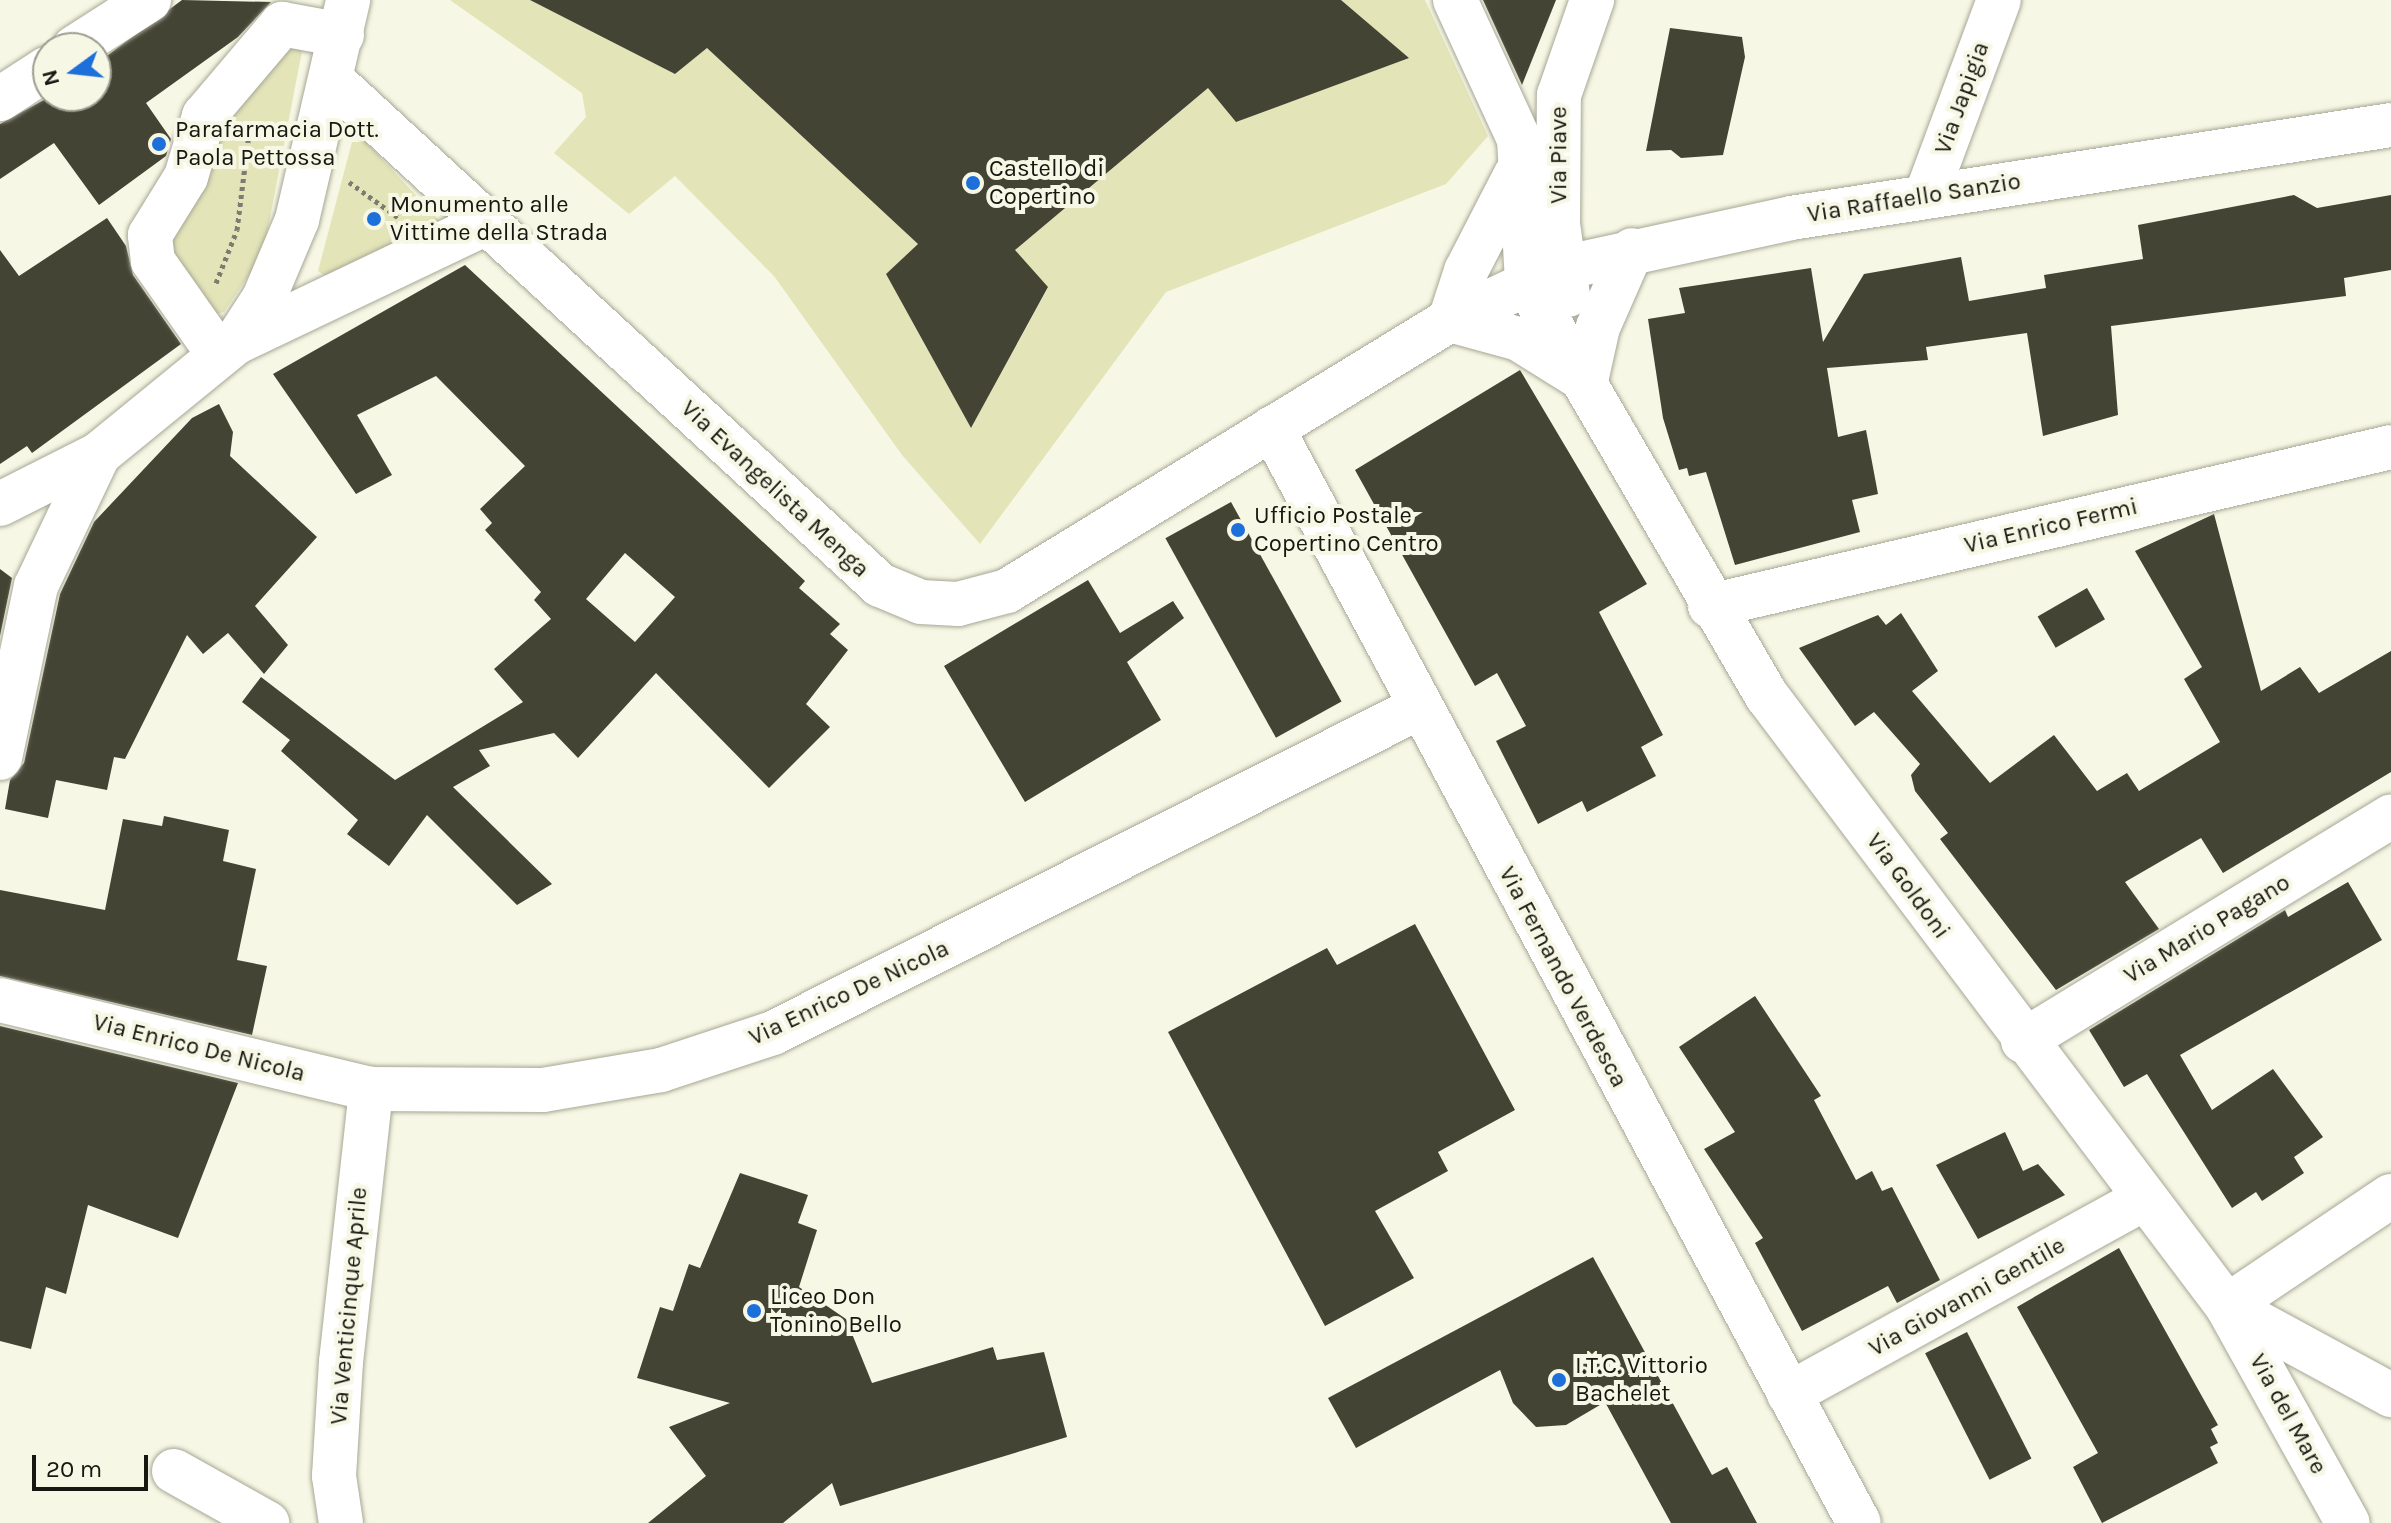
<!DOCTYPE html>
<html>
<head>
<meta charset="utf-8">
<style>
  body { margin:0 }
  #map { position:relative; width:2391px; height:1523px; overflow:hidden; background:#f7f7e5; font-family:Karla,sans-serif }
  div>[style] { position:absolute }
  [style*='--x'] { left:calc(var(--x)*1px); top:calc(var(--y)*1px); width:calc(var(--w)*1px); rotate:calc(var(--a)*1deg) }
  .green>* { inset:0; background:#e4e4b9 }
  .building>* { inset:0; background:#444435; transform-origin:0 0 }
  .path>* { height:5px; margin-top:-2.5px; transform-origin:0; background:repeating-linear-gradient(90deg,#7c7c71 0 4px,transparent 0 8px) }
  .roads { filter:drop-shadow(0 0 2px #a7a796) drop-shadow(0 0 2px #a7a796) }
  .minor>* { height:44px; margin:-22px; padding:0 22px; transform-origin:22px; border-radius:22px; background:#fff }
  .dots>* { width:22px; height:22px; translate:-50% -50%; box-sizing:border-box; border:4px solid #f7f7e5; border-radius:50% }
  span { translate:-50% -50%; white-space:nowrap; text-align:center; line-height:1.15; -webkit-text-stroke:8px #f7f7e5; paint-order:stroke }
  .street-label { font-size:24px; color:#171711 }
  .poi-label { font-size:24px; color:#171711 }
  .left { translate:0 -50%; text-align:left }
  .north { position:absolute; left:32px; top:32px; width:80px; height:80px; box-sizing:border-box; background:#f7f7e5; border:2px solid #9d9d90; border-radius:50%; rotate:255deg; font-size:22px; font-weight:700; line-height:32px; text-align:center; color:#171711 }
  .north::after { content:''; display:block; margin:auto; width:28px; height:36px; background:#1d6fda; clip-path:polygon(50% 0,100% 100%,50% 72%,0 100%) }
  .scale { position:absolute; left:32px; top:1455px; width:116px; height:36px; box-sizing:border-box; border:4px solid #171711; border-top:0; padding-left:10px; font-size:24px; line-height:28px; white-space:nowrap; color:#171711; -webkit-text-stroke:6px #f7f7e5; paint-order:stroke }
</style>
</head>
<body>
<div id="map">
  <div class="green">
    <i style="clip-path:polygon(450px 0,530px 0,675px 74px,707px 48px,918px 244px,886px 274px,971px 428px,1048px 288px,1015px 250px,1208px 88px,1408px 58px,1341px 0,1425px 0,1488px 136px,1446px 184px,1166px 292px,980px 544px,902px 455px,774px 276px,675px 176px,629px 214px,554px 153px,586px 117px,582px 93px)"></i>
    <i style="clip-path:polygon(298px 42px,302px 51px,263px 254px,224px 312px,213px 315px,168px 249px,237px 90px)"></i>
    <i style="clip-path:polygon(352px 142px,366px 142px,439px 220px,331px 279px,318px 271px)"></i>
  </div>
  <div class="building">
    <i style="clip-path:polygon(182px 0,271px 2px,238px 37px,146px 103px,171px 139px,166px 156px,99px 205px,54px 143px,0 179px,0 124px,51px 96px,96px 96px,96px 64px)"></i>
    <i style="clip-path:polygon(530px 0,1341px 0,1409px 58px,1236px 122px,1208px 88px,1015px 250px,1048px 287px,971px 428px,886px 274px,918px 244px,707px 48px,675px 74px)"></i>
    <i style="clip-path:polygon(1483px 0,1556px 0,1522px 85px)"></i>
    <i style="clip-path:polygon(1670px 28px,1742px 37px,1745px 57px,1723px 155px,1681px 158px,1671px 150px,1646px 151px)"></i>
    <i style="clip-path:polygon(2294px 195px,2317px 208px,2391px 195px,2391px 270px,2344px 278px,2346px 296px,2111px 326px,2118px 415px,2043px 436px,2027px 333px,1926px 347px,1928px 360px,1827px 368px,1838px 437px,1866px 430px,1878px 494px,1852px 500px,1860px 532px,1735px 565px,1706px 472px,1689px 476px,1687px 468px,1679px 470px,1663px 418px,1648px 319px,1685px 313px,1679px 288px,1811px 268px,1823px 342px,1864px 274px,1961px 257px,1969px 301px,2046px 288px,2044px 275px,2143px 259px,2138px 225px)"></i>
    <i style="clip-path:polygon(107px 218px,126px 246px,133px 275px,181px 344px,32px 453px,27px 446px,0 464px,0 250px,19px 276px)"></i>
    <i style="clip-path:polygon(evenodd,465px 265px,805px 581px,799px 588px,840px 624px,830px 634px,848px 650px,806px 704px,830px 727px,769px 788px,656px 673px,578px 758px,554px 733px,479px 750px,490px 766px,453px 787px,552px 884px,517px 905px,427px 815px,389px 866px,347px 834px,358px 820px,281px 751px,290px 740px,242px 702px,261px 677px,395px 780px,523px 702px,494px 669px,551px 619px,534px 600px,541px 592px,485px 530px,492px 523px,480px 509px,525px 466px,436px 376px,357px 415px,392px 475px,356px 494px,273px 374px,465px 265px,625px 553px,675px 597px,635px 642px,586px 599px,625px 553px)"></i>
    <i style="clip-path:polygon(1520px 370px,1647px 584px,1599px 612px,1663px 735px,1641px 747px,1656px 776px,1587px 812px,1582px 801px,1538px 824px,1496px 741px,1526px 726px,1497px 673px,1475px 686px,1355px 470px)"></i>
    <i style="clip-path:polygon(219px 404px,233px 432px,230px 456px,317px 537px,255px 606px,288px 645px,264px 674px,228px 633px,203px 654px,187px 635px,125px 759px,114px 757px,107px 790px,56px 780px,48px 818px,5px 809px,10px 780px,24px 763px,60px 594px,94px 522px,192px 418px)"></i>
    <i style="left:1231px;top:502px;width:228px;height:75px;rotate:61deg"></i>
    <i style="clip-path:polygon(2214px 514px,2261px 691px,2300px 667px,2319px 693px,2391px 651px,2391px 772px,2223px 873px,2201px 838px,2125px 882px,2159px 929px,2056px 990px,1940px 839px,1948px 833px,1915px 791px,1911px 775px,1920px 764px,1874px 712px,1855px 726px,1799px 648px,1878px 615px,1886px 625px,1901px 613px,1938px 671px,1912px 691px,1990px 783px,2054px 735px,2097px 791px,2127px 773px,2139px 791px,2220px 742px,2184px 679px,2202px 667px,2135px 551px)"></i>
    <i style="clip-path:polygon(0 569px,12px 578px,0 636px)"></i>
    <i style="clip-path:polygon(1088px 580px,1120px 633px,1173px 601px,1184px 618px,1127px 662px,1161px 720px,1025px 802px,944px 666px)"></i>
    <i style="left:2087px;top:588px;width:36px;height:57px;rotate:60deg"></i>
    <i style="clip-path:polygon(164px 816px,229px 830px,223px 861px,256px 869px,237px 960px,267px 966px,252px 1035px,0 976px,0 890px,105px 910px,123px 819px,162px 826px)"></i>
    <i style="clip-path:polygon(2348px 882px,2382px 940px,2180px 1055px,2212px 1110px,2273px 1069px,2323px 1137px,2294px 1157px,2304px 1173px,2262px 1201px,2256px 1192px,2232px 1208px,2147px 1074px,2124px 1087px,2089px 1030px,2285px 910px,2288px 917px)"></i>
    <i style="clip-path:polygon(1415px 924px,1515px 1110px,1438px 1152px,1448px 1171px,1375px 1211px,1414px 1278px,1325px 1326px,1168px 1032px,1327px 948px,1337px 965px)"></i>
    <i style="clip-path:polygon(1755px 996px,1821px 1096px,1814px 1100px,1856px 1180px,1872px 1171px,1882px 1191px,1892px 1187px,1940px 1280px,1897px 1303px,1888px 1286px,1802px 1331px,1755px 1243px,1763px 1238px,1704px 1149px,1735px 1132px,1679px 1047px)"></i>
    <i style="clip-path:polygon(0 1026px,238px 1083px,178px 1238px,88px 1205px,66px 1294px,46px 1287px,31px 1349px,0 1341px)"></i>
    <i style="clip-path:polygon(2005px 1132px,2023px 1171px,2038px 1164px,2065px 1195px,1978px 1239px,1936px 1165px)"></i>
    <i style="clip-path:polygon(740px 1173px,808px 1195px,798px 1223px,817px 1230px,799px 1287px,846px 1319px,872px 1383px,993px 1347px,997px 1360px,1044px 1352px,1067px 1437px,840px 1506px,832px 1483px,783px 1523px,648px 1523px,706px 1476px,669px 1427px,730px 1403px,637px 1378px,660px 1307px,673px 1311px,689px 1264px,700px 1268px)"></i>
    <i style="clip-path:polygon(2119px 1248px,2218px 1425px,2211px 1429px,2218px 1443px,2210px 1447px,2218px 1463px,2102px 1523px,2073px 1467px,2098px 1453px,2017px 1307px)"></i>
    <i style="clip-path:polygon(1593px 1257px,1712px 1475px,1727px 1467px,1757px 1523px,1671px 1523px,1605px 1402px,1566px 1425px,1536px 1427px,1513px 1403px,1500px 1370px,1356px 1448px,1328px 1398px)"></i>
    <i style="left:1967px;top:1332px;width:142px;height:47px;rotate:63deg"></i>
  </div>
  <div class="path">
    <i style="--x:349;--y:182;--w:62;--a:35.8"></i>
    <i style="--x:216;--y:283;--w:57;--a:-68.4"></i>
    <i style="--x:237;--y:230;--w:105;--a:-82.9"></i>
  </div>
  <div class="roads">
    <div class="minor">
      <i style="--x:1455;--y:0;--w:153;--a:65.3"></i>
      <i style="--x:1519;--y:139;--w:145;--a:86.8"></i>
      <i style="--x:1527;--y:284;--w:477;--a:59.8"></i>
      <i style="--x:1767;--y:696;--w:764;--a:52.98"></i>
      <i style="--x:2227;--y:1306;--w:187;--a:28.5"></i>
      <i style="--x:74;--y:48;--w:89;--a:-32.6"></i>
      <i style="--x:333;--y:81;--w:744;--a:42.66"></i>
      <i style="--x:880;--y:585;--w:44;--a:22.5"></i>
      <i style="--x:921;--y:602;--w:37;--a:3"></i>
      <i style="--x:958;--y:604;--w:51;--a:-14.9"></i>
      <i style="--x:1007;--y:591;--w:519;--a:-31.46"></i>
      <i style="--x:1450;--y:320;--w:123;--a:-24.9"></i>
      <i style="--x:1562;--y:268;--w:234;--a:-12.3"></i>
      <i style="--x:1791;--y:218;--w:607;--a:-8.81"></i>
      <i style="--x:0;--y:99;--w:57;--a:-32.9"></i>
      <i style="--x:1926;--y:196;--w:209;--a:-69.6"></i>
      <i style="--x:1568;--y:295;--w:72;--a:-98"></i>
      <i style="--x:1558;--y:224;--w:129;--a:-89.6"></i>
      <i style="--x:1559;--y:95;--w:101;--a:-70.8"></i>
      <i style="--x:1450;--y:320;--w:52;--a:-71.9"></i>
      <i style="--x:1466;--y:271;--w:109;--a:-62.7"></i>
      <i style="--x:1450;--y:320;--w:72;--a:15.4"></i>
      <i style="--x:1519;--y:339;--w:70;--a:32.1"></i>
      <i style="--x:235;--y:343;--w:54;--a:-57.2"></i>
      <i style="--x:264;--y:298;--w:85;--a:-67.1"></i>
      <i style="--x:297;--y:220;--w:226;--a:-76.9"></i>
      <i style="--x:219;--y:355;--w:115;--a:-125.1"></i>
      <i style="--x:153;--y:261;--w:26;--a:-97"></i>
      <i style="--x:150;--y:235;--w:68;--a:-58.2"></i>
      <i style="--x:186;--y:177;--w:64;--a:-73.6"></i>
      <i style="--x:204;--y:116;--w:121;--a:-49.7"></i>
      <i style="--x:282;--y:24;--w:61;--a:10.4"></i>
      <i style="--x:1586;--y:381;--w:55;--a:-77.5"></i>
      <i style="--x:1598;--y:327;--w:84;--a:-66.2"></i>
      <i style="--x:1272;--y:428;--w:1242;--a:61.81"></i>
      <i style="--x:0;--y:504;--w:111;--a:-26.8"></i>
      <i style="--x:1710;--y:606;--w:699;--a:-13.14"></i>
      <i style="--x:0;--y:758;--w:176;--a:-78.2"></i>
      <i style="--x:36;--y:586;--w:146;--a:-64.5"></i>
      <i style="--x:99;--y:454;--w:176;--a:-39.2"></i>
      <i style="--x:235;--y:343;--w:279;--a:-25.5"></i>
      <i style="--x:0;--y:1000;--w:382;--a:13.5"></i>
      <i style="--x:371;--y:1089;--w:172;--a:0.3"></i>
      <i style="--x:543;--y:1090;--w:120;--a:-9.6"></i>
      <i style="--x:661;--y:1070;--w:118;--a:-18.3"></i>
      <i style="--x:773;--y:1033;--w:722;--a:-26.74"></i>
      <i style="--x:2023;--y:1041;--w:431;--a:-31.4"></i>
      <i style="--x:2227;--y:1306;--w:248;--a:60.9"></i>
      <i style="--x:2227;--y:1306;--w:197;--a:-33.9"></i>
      <i style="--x:1789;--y:1394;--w:405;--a:-28.8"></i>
      <i style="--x:174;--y:1471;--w:107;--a:29.2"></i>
      <i style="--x:341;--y:1523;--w:48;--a:-98.5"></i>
      <i style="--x:334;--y:1476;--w:114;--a:-86.5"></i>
      <i style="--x:341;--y:1362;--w:275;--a:-83.7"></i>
    </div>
  </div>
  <div class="dots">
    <i style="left:159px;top:144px;background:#1d6fda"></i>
    <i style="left:973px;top:183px;background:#1d6fda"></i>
    <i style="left:374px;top:219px;background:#1d6fda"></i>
    <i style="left:1238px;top:530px;background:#1d6fda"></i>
    <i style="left:754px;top:1311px;background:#1d6fda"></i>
    <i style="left:1559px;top:1380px;background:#1d6fda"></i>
  </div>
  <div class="street-label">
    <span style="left:1962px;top:98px;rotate:-70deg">Via Japigia</span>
    <span style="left:1559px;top:155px;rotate:-90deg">Via Piave</span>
    <span style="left:1914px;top:198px;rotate:-9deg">Via Raffaello Sanzio</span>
    <span style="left:775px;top:489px;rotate:43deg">Via Evangelista Menga</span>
    <span style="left:2051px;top:526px;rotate:-13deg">Via Enrico Fermi</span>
    <span style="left:1908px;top:886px;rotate:54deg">Via Goldoni</span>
    <span style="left:2207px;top:929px;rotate:-31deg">Via Mario Pagano</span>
    <span style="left:1563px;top:977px;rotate:62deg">Via Fernando Verdesca</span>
    <span style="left:849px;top:993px;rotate:-25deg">Via Enrico De Nicola</span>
    <span style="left:199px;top:1048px;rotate:14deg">Via Enrico De Nicola</span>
    <span style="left:1967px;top:1297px;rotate:-29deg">Via Giovanni Gentile</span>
    <span style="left:349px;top:1306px;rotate:-85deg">Via Venticinque Aprile</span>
    <span style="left:2288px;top:1414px;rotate:61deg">Via del Mare</span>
  </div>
  <div class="poi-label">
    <span class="left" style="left:175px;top:144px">Parafarmacia Dott.<br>Paola Pettossa</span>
    <span class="left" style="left:989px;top:183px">Castello di<br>Copertino</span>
    <span class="left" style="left:390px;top:219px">Monumento alle<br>Vittime della Strada</span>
    <span class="left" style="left:1254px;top:530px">Ufficio Postale<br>Copertino Centro</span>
    <span class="left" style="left:770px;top:1311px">Liceo Don<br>Tonino Bello</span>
    <span class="left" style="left:1575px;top:1380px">I.T.C. Vittorio<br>Bachelet</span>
  </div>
  <div class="north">N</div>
  <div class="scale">20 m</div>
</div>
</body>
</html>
